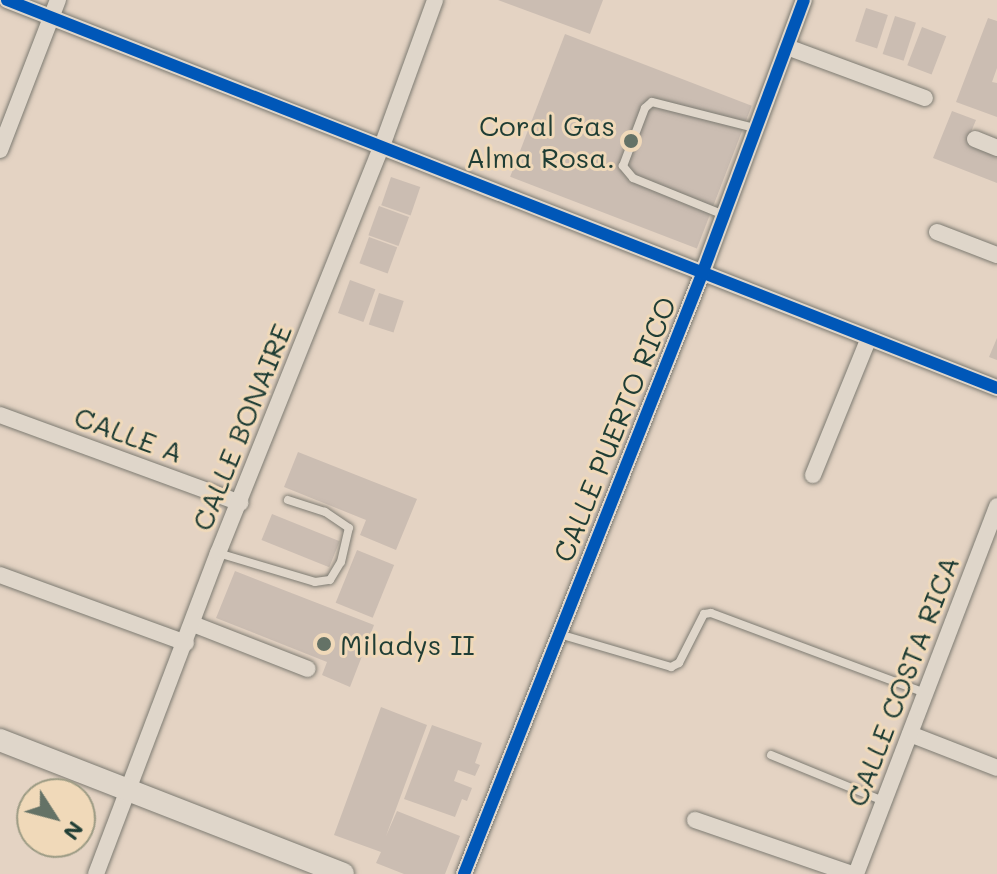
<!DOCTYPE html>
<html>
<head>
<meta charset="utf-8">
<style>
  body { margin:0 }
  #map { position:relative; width:997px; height:874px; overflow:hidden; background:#e4d3c3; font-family:Mali,sans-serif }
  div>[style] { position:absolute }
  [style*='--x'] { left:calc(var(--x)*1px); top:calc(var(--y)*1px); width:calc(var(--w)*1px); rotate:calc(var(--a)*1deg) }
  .building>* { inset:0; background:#cbbdb2; transform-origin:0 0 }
  .roads { filter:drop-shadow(0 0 2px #7d7b72) drop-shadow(0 0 2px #7d7b72) }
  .lane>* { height:8px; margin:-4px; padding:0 4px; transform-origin:4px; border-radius:4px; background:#dfd6ca }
  .street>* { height:16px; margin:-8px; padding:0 8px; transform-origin:8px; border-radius:8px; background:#dfd6ca }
  .secondary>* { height:22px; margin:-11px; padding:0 11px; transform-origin:11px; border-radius:11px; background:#dfd6ca }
  .cycleway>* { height:12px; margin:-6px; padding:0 6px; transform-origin:6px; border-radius:6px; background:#0057b8 }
  .dots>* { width:22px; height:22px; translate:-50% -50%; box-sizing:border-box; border:4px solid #f0d9b9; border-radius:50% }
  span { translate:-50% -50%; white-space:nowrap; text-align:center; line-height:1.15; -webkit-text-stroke:6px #f0d9b9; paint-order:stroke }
  .poi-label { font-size:28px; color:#1f3d34 }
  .right { translate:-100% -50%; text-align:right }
  .left { translate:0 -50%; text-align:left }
  .street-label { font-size:28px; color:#1f3d34 }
  .north { position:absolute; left:16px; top:778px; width:80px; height:80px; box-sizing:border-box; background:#f0d9b9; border:2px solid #9c9b84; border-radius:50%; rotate:126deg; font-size:22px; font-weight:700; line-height:32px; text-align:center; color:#1f3d34 }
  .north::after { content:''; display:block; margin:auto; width:28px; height:36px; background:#647266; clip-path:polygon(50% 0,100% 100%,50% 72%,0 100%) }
</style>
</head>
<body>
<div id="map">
  <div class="building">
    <i style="clip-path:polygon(498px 0,603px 0,590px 34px)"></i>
    <i style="left:866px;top:8px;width:23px;height:35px;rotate:18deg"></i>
    <i style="left:895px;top:16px;width:22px;height:40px;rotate:18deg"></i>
    <i style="clip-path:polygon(988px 18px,997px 21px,997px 68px,992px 82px,997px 83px,997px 117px,956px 102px)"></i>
    <i style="left:922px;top:27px;width:26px;height:41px;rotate:21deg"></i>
    <i style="left:565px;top:34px;width:200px;height:153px;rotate:21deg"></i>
    <i style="clip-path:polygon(952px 111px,976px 120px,968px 139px,997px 150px,997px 183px,933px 158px)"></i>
    <i style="left:391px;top:177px;width:31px;height:30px;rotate:19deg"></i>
    <i style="left:379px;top:206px;width:32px;height:31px;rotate:20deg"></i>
    <i style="left:369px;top:237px;width:30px;height:28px;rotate:20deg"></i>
    <i style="left:350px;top:280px;width:27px;height:35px;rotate:20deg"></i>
    <i style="left:379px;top:293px;width:26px;height:33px;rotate:18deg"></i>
    <i style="clip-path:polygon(997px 338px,997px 360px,989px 357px)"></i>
    <i style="clip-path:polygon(298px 452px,417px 499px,396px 550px,360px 535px,366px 520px,284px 487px)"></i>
    <i style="left:272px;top:514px;width:73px;height:28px;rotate:22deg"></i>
    <i style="left:357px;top:550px;width:40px;height:57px;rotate:22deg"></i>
    <i style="clip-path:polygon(235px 571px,374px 625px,350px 687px,322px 675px,327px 662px,216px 618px)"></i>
    <i style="clip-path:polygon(381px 707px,427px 725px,386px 836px,397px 811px,460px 836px,445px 874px,404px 874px,376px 863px,381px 852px,334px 835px)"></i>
    <i style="clip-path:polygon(432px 725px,482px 743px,475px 763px,480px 765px,475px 776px,458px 770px,454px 781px,472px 788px,467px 801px,462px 799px,455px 817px,404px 799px)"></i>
  </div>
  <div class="roads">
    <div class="lane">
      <i style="--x:724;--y:215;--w:98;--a:-157.9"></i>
      <i style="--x:633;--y:178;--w:16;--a:-130"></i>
      <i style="--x:623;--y:166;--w:62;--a:-69.2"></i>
      <i style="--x:645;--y:108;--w:9;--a:-41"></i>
      <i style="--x:652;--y:102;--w:106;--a:14.2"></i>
      <i style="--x:218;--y:553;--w:101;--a:16.6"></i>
      <i style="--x:315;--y:582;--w:15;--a:-8"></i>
      <i style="--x:330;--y:580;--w:21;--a:-59"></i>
      <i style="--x:341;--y:562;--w:35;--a:-77"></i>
      <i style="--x:349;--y:528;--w:29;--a:-146"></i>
      <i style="--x:325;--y:512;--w:39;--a:-162"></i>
      <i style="--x:559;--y:634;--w:117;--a:16.4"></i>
      <i style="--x:671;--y:667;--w:9;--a:-27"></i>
      <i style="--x:679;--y:663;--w:55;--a:-63"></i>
      <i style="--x:704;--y:614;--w:7;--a:-8"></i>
      <i style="--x:711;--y:613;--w:228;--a:20.5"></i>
      <i style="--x:771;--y:755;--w:121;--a:22.3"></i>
    </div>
    <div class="street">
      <i style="--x:7;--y:0;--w:1063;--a:21.4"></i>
      <i style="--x:787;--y:47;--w:147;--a:20.3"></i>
      <i style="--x:975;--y:139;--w:24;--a:22"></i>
      <i style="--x:0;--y:150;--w:161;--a:-68.9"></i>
      <i style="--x:937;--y:232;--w:64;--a:21"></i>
      <i style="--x:0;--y:415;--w:256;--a:20.1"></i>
      <i style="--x:813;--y:475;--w:148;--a:-67.8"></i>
      <i style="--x:0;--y:575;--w:198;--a:20.1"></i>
      <i style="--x:193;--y:624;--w:123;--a:21.4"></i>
      <i style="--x:910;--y:734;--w:93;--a:21.3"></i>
      <i style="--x:695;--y:820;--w:166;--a:19"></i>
      <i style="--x:96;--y:874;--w:343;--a:-69.2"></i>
      <i style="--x:218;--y:553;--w:439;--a:-68.1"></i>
      <i style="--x:382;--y:146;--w:155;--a:-70"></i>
      <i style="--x:464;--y:874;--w:645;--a:-68.36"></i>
      <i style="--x:702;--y:274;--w:292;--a:-69.6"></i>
      <i style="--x:856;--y:874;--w:394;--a:-69"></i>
    </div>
    <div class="secondary">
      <i style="--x:0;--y:740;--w:368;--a:21.3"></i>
    </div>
  </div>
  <div class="cycleway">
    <i style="--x:7;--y:0;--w:1063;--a:21.4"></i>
    <i style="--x:464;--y:874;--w:645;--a:-68.36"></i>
    <i style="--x:702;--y:274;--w:292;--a:-69.6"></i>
  </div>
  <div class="dots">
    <i style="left:631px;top:141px;background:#647266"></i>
    <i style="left:324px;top:644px;background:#647266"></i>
  </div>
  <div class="poi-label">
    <span class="right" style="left:615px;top:141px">Coral Gas<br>Alma Rosa.</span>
    <span class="left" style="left:340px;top:644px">Miladys II</span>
  </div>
  <div class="street-label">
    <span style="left:241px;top:427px;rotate:-68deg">CALLE BONAIRE</span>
    <span style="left:614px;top:429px;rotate:-68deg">CALLE PUERTO RICO</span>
    <span style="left:129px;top:434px;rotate:20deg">CALLE A</span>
    <span style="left:902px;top:681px;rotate:-69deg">CALLE COSTA RICA</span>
  </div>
  <div class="north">N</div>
</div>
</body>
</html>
